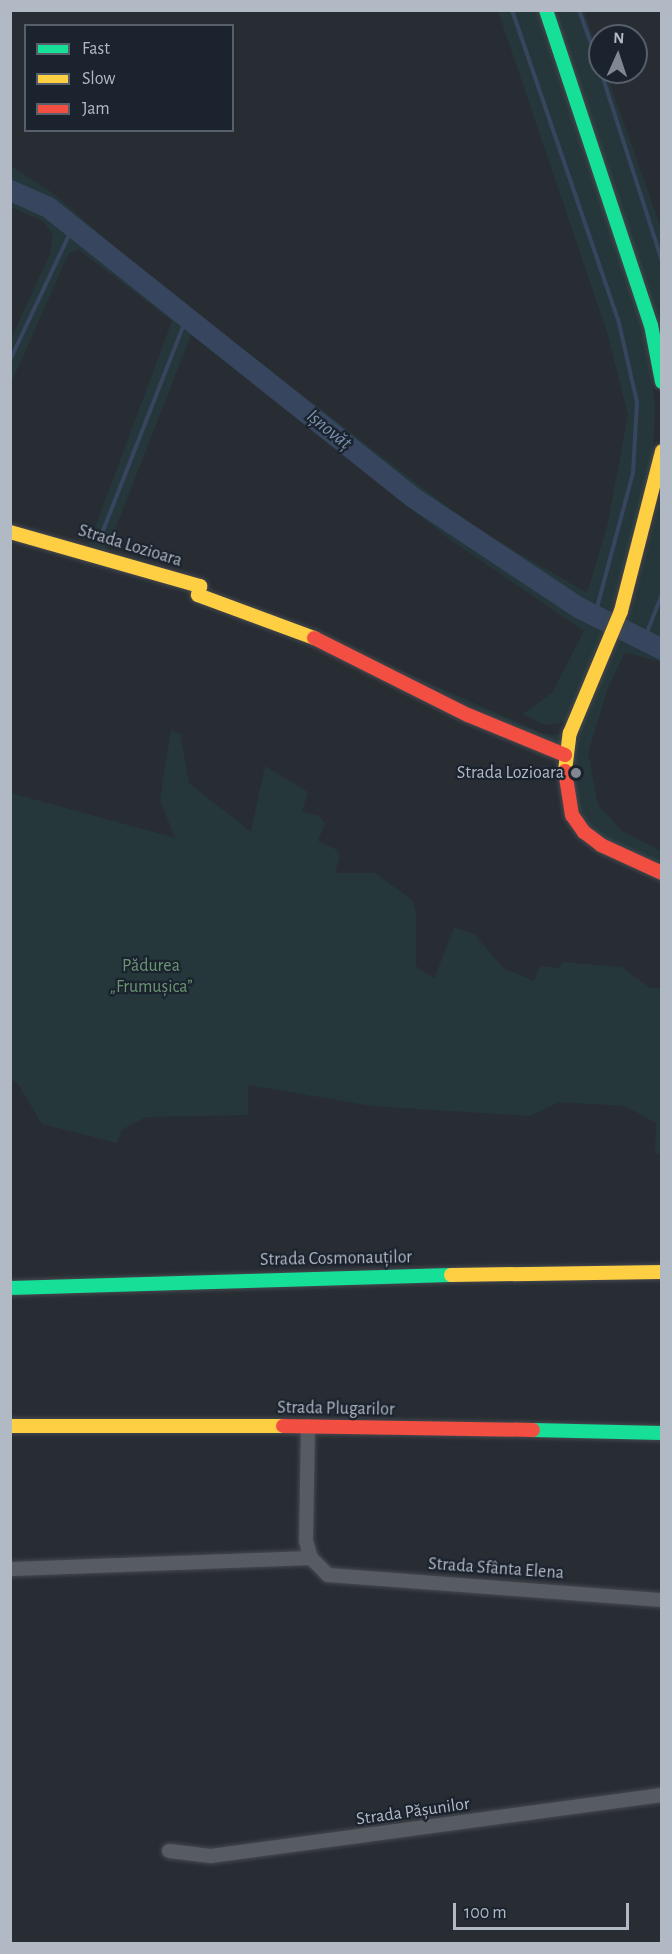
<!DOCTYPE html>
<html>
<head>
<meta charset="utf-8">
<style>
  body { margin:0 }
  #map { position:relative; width:672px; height:1954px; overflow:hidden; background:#282d34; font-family:"Alegreya Sans",sans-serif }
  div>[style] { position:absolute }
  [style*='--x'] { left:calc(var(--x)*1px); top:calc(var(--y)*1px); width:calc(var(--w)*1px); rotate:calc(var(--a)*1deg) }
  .green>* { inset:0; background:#25373a }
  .stream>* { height:4px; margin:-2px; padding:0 2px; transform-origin:2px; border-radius:2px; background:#37465e }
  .river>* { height:21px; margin:-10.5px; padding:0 10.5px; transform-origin:10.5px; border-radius:10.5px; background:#37465e }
  .roads { filter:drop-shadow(0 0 2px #46494f) drop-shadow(0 0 2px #46494f) }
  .street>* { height:14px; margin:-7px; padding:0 7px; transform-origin:7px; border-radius:7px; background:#575b62 }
  .fast>* { height:14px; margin:-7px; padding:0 7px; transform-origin:7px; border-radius:7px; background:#16e098 }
  .slow>* { height:14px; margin:-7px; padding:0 7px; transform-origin:7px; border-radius:7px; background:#ffcf43 }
  .jam>* { height:14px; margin:-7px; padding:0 7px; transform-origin:7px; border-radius:7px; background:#f24e42 }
  .dots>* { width:16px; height:16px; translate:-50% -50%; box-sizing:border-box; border:3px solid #1b232e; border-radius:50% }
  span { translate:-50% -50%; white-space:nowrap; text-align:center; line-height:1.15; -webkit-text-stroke:4.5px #1b232e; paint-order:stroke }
  .street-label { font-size:18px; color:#b1b9c5 }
  .poi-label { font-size:18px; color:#b1b9c5 }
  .right { translate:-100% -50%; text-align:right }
  .park-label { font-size:18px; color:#699573 }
  .water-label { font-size:20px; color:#7a8fac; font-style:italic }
  .frame { position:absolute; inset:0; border:12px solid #b1b9c5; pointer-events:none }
  .legend { position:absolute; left:24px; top:24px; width:210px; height:108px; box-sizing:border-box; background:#1b232e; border:2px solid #575f6a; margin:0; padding:8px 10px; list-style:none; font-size:18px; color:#b1b9c5 }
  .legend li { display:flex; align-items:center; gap:12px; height:30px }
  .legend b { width:30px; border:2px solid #575f6a }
  .north { position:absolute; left:588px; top:24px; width:60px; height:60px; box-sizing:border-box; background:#1b232e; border:2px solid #575f6a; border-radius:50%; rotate:3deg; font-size:16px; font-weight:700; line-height:24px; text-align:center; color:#b1b9c5 }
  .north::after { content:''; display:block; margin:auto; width:21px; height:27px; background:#818892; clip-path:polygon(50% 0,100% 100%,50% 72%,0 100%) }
  .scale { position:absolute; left:453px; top:1903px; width:176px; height:27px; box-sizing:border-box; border:3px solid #b1b9c5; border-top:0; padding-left:8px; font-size:18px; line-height:21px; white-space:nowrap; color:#b1b9c5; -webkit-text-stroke:4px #1b232e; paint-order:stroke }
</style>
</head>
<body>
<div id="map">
  <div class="green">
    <i style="clip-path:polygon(498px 11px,537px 11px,643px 324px,655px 406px,653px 457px,614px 601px,568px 722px,545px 725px,523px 714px,552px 693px,584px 631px,448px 538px,191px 335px,107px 550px,89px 544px,172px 321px,78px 249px,69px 253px,11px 383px,11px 339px,50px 254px,53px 234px,43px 221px,11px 207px,11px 166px,54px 194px,143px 272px,472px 526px,587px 593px,608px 523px,628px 415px,607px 332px)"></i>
    <i style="clip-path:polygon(555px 11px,584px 11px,600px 55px,600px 72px,606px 72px,660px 226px,661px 330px)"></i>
    <i style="clip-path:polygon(661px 495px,661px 662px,625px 652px,607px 690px,588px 753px,598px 805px,622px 831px,661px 851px,661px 866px,590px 831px,572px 796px,570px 775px,580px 730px,630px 614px)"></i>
    <i style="clip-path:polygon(383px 663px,544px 734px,565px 735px,560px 748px)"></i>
    <i style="clip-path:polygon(171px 730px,180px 734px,189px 783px,251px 832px,265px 766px,308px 792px,302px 812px,319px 816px,325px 823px,318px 841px,337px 850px,340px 855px,335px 873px,375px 873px,412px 900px,416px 912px,416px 966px,434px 979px,454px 928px,474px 934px,503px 968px,534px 981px,540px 966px,560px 968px,562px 962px,622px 967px,650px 988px,661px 988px,661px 1154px,655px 1153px,656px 1123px,625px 1106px,559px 1102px,530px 1116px,372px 1106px,248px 1085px,248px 1115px,146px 1117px,121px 1130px,117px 1143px,42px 1124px,18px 1084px,11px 1079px,11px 793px,175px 838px,160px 800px)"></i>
  </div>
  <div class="stream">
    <i style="--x:512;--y:10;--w:327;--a:71.1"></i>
    <i style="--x:618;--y:319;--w:85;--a:77.1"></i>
    <i style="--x:637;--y:402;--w:71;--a:93.2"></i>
    <i style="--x:633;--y:473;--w:147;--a:105"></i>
    <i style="--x:579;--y:10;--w:62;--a:70.1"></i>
    <i style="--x:601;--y:72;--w:199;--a:72.1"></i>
    <i style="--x:10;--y:360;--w:147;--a:-64.7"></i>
    <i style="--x:99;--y:541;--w:241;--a:-68.6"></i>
    <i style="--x:644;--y:640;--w:49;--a:-68.6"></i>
  </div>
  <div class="river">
    <i style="--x:10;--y:190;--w:42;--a:24.1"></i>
    <i style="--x:48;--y:207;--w:464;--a:38.5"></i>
    <i style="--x:411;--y:496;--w:201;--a:33.6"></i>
    <i style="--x:578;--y:607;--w:94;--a:26.6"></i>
  </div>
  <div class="roads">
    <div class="street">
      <i style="--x:308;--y:1426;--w:115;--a:91"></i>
      <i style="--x:306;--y:1541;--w:18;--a:74"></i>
      <i style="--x:311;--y:1558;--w:24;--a:45"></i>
      <i style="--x:328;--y:1575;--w:335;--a:4.3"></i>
      <i style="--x:13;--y:1569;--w:298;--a:-2.1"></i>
      <i style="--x:169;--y:1851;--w:42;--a:6.8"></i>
      <i style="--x:211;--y:1856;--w:455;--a:-7.7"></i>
    </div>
    <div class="fast">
      <i style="--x:546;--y:10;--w:332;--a:71.6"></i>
      <i style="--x:651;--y:325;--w:58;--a:79.1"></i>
      <i style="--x:10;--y:1288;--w:441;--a:-1.7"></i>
      <i style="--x:533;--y:1430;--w:129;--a:1.3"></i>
    </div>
    <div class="slow">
      <i style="--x:10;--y:532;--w:198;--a:15.9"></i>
      <i style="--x:200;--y:586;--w:9;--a:103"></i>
      <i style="--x:198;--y:595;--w:124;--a:20.3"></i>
      <i style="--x:565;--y:771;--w:38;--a:-83"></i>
      <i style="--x:570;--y:733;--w:132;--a:-67.3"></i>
      <i style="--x:621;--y:611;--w:165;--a:-75.6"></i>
      <i style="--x:451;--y:1275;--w:211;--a:-0.8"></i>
      <i style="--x:10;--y:1426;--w:273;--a:0"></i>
    </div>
    <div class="jam">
      <i style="--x:314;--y:638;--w:172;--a:26.6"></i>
      <i style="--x:468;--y:715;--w:105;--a:22.4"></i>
      <i style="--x:565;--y:771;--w:45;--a:81"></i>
      <i style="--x:572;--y:815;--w:21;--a:55"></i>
      <i style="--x:584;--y:832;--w:21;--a:37"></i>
      <i style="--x:601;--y:845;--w:67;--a:24.7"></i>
      <i style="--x:283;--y:1426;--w:250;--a:0.9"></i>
    </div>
  </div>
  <div class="dots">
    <i style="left:576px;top:773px;background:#818892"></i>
  </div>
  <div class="street-label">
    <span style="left:130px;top:546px;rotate:17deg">Strada Lozioara</span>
    <span style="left:336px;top:1259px;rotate:-1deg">Strada Cosmonauților</span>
    <span style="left:336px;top:1409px;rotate:1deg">Strada Plugarilor</span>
    <span style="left:496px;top:1569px;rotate:4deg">Strada Sfânta Elena</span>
    <span style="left:413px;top:1812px;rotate:-8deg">Strada Pășunilor</span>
  </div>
  <div class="poi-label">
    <span class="right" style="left:564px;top:773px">Strada Lozioara</span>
  </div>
  <div class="park-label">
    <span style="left:151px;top:977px">Pădurea<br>„Frumușica”</span>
  </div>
  <div class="water-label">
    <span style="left:329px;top:430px;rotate:39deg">Ișnovăț</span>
  </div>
  <div class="frame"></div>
  <ul class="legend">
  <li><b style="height:8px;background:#16e098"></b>Fast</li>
  <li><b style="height:8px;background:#ffcf43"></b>Slow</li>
  <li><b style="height:8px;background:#f24e42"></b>Jam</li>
  </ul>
  <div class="north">N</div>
  <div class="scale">100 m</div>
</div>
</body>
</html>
